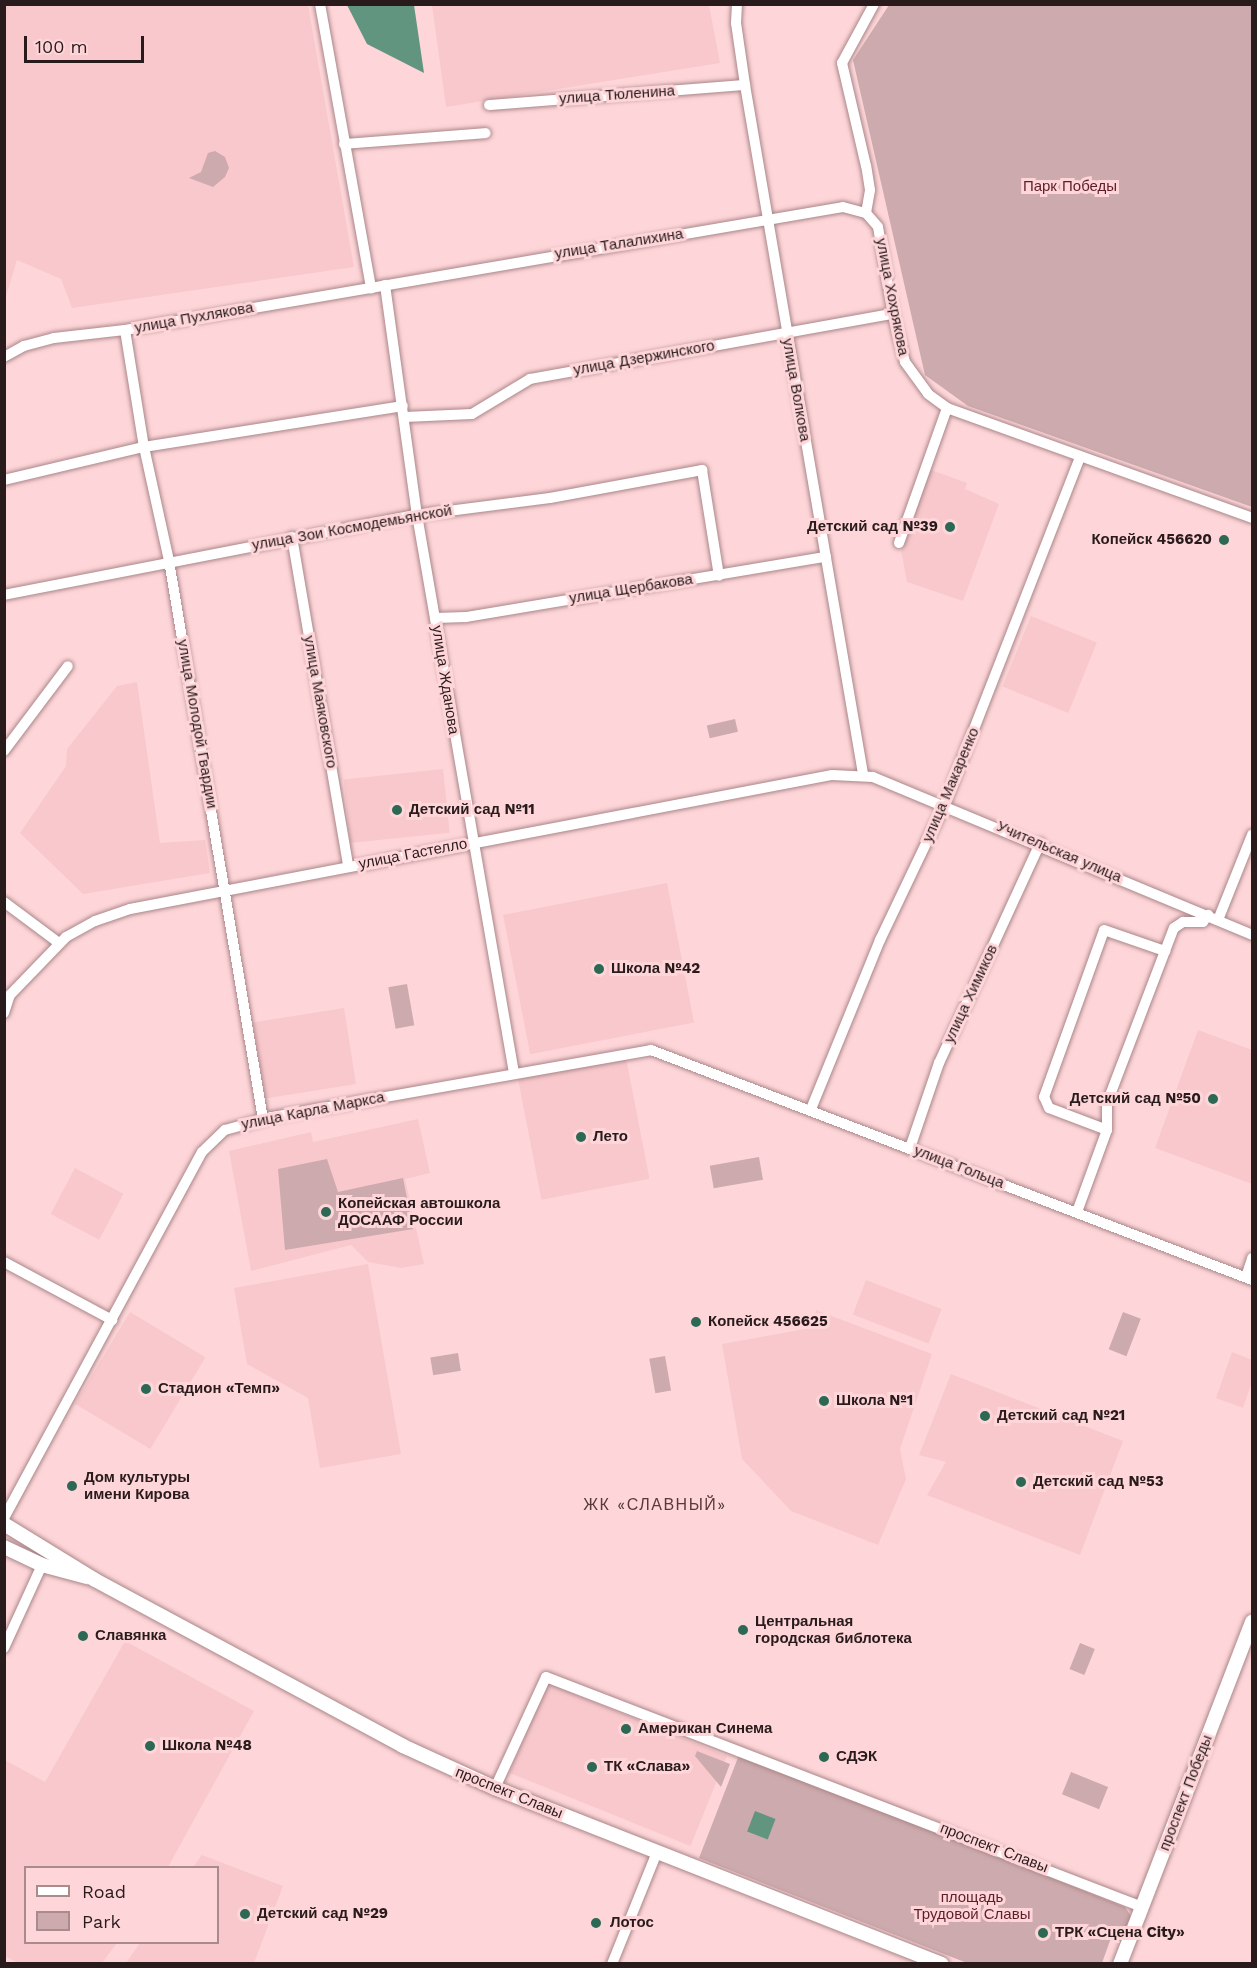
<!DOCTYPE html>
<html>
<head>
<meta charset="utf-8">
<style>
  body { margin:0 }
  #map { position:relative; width:1257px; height:1968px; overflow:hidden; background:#fed6d9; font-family:"Work Sans",sans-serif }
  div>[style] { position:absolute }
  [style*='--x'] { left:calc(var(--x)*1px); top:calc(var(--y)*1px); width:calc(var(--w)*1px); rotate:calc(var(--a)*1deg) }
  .built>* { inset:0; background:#f8c8cc; transform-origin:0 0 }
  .green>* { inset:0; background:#cdaaad; transform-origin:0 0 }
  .water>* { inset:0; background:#619580; transform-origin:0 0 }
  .roads { filter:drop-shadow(0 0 2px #aa8689) drop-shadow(0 0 2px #aa8689) }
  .minor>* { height:10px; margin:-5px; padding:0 5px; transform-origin:5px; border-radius:5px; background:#fff }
  .major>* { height:14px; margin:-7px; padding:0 7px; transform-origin:7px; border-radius:7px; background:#fff }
  .dots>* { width:16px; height:16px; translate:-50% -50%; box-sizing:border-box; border:3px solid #fed6d9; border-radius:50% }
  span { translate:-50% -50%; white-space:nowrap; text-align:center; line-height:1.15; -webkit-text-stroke:6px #fed6d9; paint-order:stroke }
  .street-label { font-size:15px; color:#291b1c }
  .park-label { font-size:15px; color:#5e1d29 }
  .poi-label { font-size:15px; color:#291b1c; font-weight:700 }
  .right { translate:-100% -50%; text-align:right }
  .left { translate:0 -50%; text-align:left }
  .neighbourhood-label { font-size:16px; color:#58393c; letter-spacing:1.5px }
  .frame { position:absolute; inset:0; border:6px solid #291b1c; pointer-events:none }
  .legend { position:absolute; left:24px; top:1866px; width:195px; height:78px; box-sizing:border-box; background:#fed6d9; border:2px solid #a98b8d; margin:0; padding:8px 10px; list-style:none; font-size:18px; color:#291b1c }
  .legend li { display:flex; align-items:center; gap:12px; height:30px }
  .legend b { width:30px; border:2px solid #a98b8d }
  .scale { position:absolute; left:24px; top:36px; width:120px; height:27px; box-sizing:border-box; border:3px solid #291b1c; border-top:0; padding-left:8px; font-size:18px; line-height:21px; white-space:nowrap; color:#291b1c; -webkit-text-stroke:4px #fed6d9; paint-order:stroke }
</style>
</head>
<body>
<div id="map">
  <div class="built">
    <i style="clip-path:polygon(4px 5px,308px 5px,354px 267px,72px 308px,61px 279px,17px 260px,5px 300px)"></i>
    <i style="clip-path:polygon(432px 5px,709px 5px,720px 63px,446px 107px)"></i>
    <i style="clip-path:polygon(931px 470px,967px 483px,965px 489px,999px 504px,963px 601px,907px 582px,901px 550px)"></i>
    <i style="left:1031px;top:616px;width:71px;height:76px;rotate:22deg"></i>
    <i style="clip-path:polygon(137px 682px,160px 843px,205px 840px,210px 873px,83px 894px,20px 833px,66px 766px,67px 749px,117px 686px)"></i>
    <i style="left:443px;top:769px;width:64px;height:100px;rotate:84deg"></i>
    <i style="left:667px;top:883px;width:142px;height:167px;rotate:79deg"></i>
    <i style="left:344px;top:1008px;width:77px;height:92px;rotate:81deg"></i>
    <i style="clip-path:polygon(1198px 1030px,1252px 1050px,1252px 1184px,1155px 1148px)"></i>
    <i style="left:626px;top:1058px;width:123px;height:110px;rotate:79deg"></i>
    <i style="clip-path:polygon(418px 1119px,430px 1173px,405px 1179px,424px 1264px,401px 1268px,368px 1262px,351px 1245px,251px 1271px,229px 1151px,311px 1132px,313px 1142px)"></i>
    <i style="left:75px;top:1168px;width:55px;height:52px;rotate:28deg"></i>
    <i style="clip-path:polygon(368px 1264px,401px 1454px,320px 1468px,308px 1398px,247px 1364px,234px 1288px)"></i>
    <i style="left:866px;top:1280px;width:81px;height:37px;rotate:21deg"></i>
    <i style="clip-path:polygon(816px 1310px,932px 1354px,900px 1449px,906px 1479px,878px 1545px,791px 1511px,742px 1459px,722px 1344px,811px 1328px)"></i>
    <i style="left:130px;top:1312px;width:88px;height:107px;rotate:31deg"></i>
    <i style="clip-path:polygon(1232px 1352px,1252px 1360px,1252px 1382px,1243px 1408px,1216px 1398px)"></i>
    <i style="clip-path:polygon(951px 1374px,1123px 1441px,1080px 1555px,927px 1495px,946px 1462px,919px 1455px)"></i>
    <i style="clip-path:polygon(125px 1641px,254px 1711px,168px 1867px,26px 1868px,26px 1942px,117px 1943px,102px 1963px,18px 1963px,5px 1956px,5px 1760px,45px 1782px)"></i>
    <i style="left:546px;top:1683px;width:195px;height:97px;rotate:22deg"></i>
    <i style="clip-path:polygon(202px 1855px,283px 1886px,254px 1963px,126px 1963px,140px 1943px,218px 1942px,218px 1868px,193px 1867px)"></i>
  </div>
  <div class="green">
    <i style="clip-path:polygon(889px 5px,1252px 5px,1252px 507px,968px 406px,925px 375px,853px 60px)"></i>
    <i style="clip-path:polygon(215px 151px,225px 157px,229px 168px,225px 177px,213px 187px,189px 178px,201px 172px,208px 153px)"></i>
    <i style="left:735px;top:719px;width:13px;height:29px;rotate:77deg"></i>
    <i style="left:407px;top:984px;width:42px;height:19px;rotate:80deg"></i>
    <i style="left:759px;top:1157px;width:23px;height:50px;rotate:80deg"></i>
    <i style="clip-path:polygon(327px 1159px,338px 1192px,403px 1178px,413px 1229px,285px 1250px,278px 1169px)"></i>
    <i style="left:1123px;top:1312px;width:19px;height:40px;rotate:21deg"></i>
    <i style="left:458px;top:1353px;width:18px;height:28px;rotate:81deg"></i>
    <i style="left:665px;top:1356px;width:35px;height:16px;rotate:80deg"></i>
    <i style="left:1080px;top:1643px;width:16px;height:28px;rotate:22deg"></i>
    <i style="clip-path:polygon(697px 1751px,730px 1764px,721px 1787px,695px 1756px)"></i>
    <i style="clip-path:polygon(739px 1755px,1125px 1907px,1131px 1916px,1122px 1942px,1111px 1938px,1102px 1963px,967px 1963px,699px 1858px)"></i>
    <i style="left:1071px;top:1772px;width:40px;height:24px;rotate:22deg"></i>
  </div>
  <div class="water">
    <i style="clip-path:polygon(347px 5px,414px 5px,424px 73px,367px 44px)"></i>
    <i style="left:755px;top:1811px;width:22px;height:22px;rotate:21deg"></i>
  </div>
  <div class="roads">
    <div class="minor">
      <i style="--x:320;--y:4;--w:289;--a:79.8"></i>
      <i style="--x:737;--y:4;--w:19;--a:93"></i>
      <i style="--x:736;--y:23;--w:63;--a:81.7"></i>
      <i style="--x:745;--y:85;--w:699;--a:80.28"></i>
      <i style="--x:489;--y:105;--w:257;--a:-4.5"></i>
      <i style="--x:344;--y:144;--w:142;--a:-4.4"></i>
      <i style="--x:866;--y:213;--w:23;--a:-80"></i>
      <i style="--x:870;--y:190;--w:24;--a:-99"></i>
      <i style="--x:866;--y:166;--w:106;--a:-103.1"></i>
      <i style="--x:842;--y:63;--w:67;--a:-61.5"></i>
      <i style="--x:385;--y:285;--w:232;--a:82.1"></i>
      <i style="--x:417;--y:515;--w:566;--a:80.14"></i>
      <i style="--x:125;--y:330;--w:119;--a:80.8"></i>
      <i style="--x:144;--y:447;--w:117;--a:77.6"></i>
      <i style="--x:169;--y:561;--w:566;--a:80.44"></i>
      <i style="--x:4;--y:357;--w:23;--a:-29"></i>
      <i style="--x:24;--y:346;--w:31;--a:-15"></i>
      <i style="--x:54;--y:338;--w:71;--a:-6.4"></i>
      <i style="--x:125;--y:330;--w:728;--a:-9.72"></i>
      <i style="--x:843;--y:207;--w:24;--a:15"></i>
      <i style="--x:866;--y:213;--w:18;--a:49"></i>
      <i style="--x:878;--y:227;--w:88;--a:80.2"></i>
      <i style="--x:893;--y:314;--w:49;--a:76"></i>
      <i style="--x:905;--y:362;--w:39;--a:54"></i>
      <i style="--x:928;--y:394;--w:24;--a:36"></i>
      <i style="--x:947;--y:408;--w:324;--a:19.8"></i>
      <i style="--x:405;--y:417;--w:67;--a:-2.6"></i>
      <i style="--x:472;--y:414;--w:68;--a:-31.1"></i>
      <i style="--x:530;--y:379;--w:369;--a:-10.2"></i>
      <i style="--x:4;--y:480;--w:144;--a:-13.3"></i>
      <i style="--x:144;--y:447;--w:262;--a:-9"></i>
      <i style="--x:292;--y:537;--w:334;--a:80.3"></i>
      <i style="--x:899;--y:543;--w:143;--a:-70.4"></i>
      <i style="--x:4;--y:595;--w:421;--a:-11"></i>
      <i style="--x:417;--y:515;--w:134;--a:-7.3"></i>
      <i style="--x:550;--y:498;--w:155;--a:-10.4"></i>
      <i style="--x:702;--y:470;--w:107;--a:80.9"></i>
      <i style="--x:435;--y:618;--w:31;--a:-2"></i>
      <i style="--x:466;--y:617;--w:365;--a:-9.5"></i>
      <i style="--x:4;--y:751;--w:106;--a:-53"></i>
      <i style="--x:4;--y:902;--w:69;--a:36.7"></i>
      <i style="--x:1218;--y:920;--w:92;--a:-68.2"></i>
      <i style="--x:4;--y:1013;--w:19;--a:-72"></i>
      <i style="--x:10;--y:995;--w:81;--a:-46"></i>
      <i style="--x:66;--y:937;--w:33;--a:-29"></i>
      <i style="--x:95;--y:921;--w:37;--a:-19"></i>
      <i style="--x:130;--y:909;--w:715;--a:-10.81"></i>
      <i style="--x:832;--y:775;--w:41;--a:2.8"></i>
      <i style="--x:873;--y:777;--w:411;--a:22.6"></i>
      <i style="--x:811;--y:1109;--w:183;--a:-67.8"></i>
      <i style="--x:880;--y:940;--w:148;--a:-64.5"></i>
      <i style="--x:944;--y:806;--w:375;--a:-68.7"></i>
      <i style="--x:1107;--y:1130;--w:62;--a:-159.2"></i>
      <i style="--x:1049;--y:1108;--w:12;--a:-114"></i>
      <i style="--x:1044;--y:1097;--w:177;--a:-70.2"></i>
      <i style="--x:1104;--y:930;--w:65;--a:19"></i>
      <i style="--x:910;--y:1148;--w:90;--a:-71.2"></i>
      <i style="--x:939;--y:1063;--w:242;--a:-65.3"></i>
      <i style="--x:1077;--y:1212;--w:87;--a:-69.9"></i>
      <i style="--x:1107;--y:1130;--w:27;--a:-90"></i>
      <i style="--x:1107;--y:1103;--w:187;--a:-69.1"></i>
      <i style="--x:1174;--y:928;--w:11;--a:-34"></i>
      <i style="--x:1183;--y:922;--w:20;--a:0"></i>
      <i style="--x:1203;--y:922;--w:9;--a:-54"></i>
      <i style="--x:4;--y:1262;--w:123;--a:28.2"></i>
      <i style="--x:1246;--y:1277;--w:20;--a:-72"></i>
      <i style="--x:4;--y:1518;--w:416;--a:-61.6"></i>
      <i style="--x:202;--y:1152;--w:32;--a:-44"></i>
      <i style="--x:225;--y:1130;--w:49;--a:-15.5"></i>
      <i style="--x:272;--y:1117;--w:385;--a:-10"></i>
      <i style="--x:651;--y:1050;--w:644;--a:20.94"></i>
      <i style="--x:4;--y:1648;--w:91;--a:-65.4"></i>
      <i style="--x:495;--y:1788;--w:122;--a:-65.3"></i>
      <i style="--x:546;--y:1677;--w:639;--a:21.1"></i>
      <i style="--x:612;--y:1964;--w:121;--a:-68.1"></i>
    </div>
    <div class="major">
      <i style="--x:4;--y:1524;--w:107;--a:31.6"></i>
      <i style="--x:95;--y:1580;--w:350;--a:28.3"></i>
      <i style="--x:403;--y:1746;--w:101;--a:24.5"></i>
      <i style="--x:495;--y:1788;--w:480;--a:21.5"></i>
      <i style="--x:4;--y:1547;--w:42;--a:25.3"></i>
      <i style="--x:42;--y:1565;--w:47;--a:14.9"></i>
      <i style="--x:1120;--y:1964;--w:367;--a:-68.9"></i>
    </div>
  </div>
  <div class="dots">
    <i style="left:950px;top:527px;background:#2c6853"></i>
    <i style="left:1224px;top:540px;background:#2c6853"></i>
    <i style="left:397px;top:810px;background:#2c6853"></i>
    <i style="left:599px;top:969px;background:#2c6853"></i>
    <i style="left:1213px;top:1099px;background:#2c6853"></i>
    <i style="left:581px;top:1137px;background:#2c6853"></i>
    <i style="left:326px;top:1212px;background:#2c6853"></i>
    <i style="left:696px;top:1322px;background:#2c6853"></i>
    <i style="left:146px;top:1389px;background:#2c6853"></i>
    <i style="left:824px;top:1401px;background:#2c6853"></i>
    <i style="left:985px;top:1416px;background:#2c6853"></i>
    <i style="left:1021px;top:1482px;background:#2c6853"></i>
    <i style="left:72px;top:1486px;background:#2c6853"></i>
    <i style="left:743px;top:1630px;background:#2c6853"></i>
    <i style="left:83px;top:1636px;background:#2c6853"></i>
    <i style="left:626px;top:1729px;background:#2c6853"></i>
    <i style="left:150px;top:1746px;background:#2c6853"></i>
    <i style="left:824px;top:1757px;background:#2c6853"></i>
    <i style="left:592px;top:1767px;background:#2c6853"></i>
    <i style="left:245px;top:1914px;background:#2c6853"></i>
    <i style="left:596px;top:1923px;background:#2c6853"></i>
    <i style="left:1043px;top:1933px;background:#2c6853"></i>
  </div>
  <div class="street-label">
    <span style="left:617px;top:95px;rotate:-4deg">улица Тюленина</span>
    <span style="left:619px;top:244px;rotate:-9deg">улица Талалихина</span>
    <span style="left:892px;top:297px;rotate:79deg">улица Хохрякова</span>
    <span style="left:194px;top:318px;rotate:-10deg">улица Пухлякова</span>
    <span style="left:644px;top:358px;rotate:-10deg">улица Дзержинского</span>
    <span style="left:796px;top:390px;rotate:80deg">улица Волкова</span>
    <span style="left:352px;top:528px;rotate:-10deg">улица Зои Космодемьянской</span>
    <span style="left:631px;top:589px;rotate:-9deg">улица Щербакова</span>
    <span style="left:445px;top:680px;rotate:81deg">улица Жданова</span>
    <span style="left:320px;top:702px;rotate:80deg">улица Маяковского</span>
    <span style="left:197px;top:724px;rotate:80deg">улица Молодой Гвардии</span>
    <span style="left:951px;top:785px;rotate:-67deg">улица Макаренко</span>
    <span style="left:1059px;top:852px;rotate:23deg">Учительская улица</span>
    <span style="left:413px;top:854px;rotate:-11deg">улица Гастелло</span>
    <span style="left:971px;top:994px;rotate:-65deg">улица Химиков</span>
    <span style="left:313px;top:1111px;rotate:-11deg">улица Карла Маркса</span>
    <span style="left:959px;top:1167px;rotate:21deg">улица Гольца</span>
    <span style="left:509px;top:1793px;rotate:22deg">проспект Славы</span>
    <span style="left:1186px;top:1793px;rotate:-69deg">проспект Победы</span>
    <span style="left:994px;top:1848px;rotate:21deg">проспект Славы</span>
  </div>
  <div class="park-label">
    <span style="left:1070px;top:187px">Парк Победы</span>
    <span style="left:972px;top:1906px">площадь<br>Трудовой Славы</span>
  </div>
  <div class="poi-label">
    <span class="right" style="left:938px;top:527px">Детский сад №39</span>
    <span class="right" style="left:1212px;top:540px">Копейск 456620</span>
    <span class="left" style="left:409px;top:810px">Детский сад №11</span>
    <span class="left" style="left:611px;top:969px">Школа №42</span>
    <span class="right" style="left:1201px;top:1099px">Детский сад №50</span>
    <span class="left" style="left:593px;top:1137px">Лето</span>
    <span class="left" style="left:338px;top:1212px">Копейская автошкола<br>ДОСААФ России</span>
    <span class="left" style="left:708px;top:1322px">Копейск 456625</span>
    <span class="left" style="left:158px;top:1389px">Стадион «Темп»</span>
    <span class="left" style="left:836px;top:1401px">Школа №1</span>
    <span class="left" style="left:997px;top:1416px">Детский сад №21</span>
    <span class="left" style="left:84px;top:1486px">Дом культуры<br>имени Кирова</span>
    <span class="left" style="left:1033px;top:1482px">Детский сад №53</span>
    <span class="left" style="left:755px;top:1630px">Центральная<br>городская библотека</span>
    <span class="left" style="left:95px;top:1636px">Славянка</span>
    <span class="left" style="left:638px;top:1729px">Американ Синема</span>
    <span class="left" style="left:162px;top:1746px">Школа №48</span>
    <span class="left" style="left:836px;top:1757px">СДЭК</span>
    <span class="left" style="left:604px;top:1767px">ТК «Слава»</span>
    <span class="left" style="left:257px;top:1914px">Детский сад №29</span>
    <span class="left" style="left:610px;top:1923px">Лотос</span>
    <span class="left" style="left:1055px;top:1933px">ТРК «Сцена City»</span>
  </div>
  <div class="neighbourhood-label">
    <span style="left:655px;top:1505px">ЖК «СЛАВНЫЙ»</span>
  </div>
  <div class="frame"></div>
  <ul class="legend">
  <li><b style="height:8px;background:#fff"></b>Road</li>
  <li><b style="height:16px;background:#cdaaad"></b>Park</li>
  </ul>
  <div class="scale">100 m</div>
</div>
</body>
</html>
